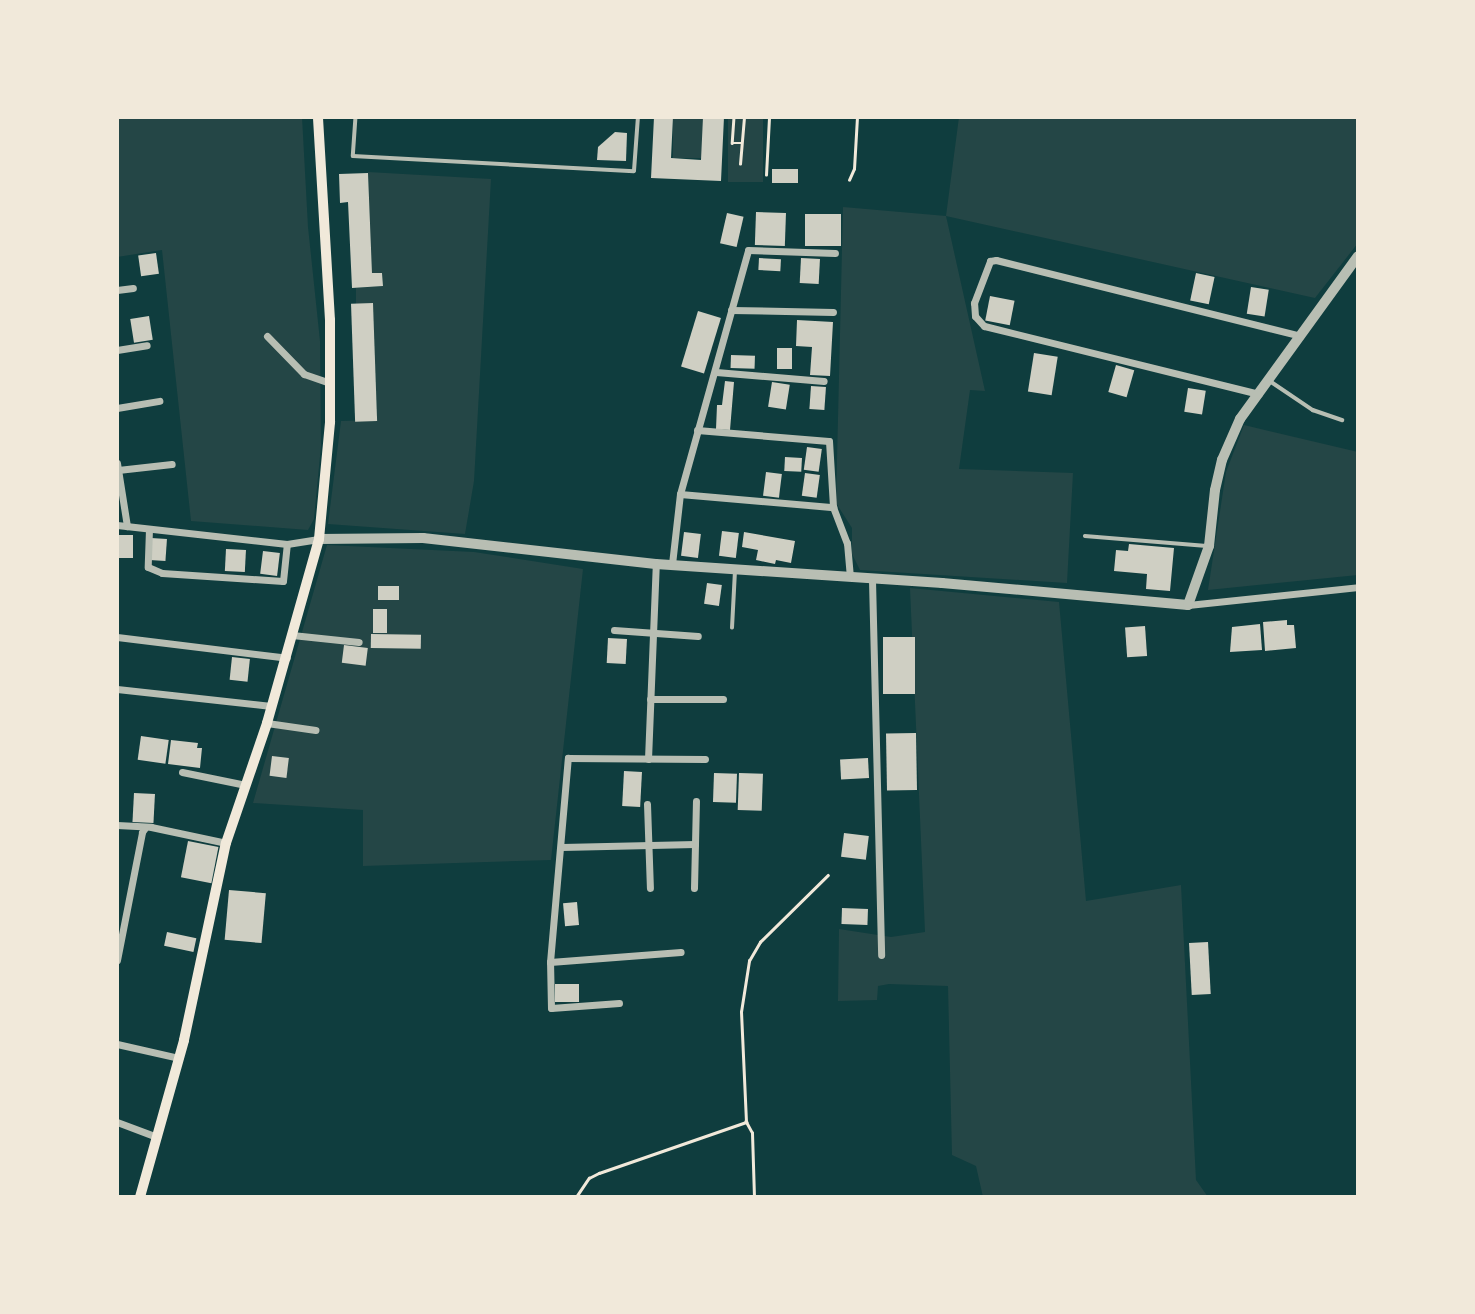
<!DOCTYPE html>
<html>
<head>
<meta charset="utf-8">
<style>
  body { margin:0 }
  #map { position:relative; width:1475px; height:1314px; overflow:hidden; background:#0f3d3e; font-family:Quicksand,sans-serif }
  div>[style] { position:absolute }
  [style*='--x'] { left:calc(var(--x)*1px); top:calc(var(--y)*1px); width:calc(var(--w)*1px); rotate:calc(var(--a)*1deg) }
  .green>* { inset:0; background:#244646; transform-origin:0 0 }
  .building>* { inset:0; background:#cfcfc3; transform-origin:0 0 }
  .path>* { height:2.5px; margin:-1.25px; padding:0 1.25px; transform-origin:1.25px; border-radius:1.25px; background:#f1e9da }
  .service>* { height:3.5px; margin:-1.75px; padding:0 1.75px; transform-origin:1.75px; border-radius:1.75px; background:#b8beb3 }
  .minor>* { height:7px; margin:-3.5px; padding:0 3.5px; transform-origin:3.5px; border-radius:3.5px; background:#b8beb3 }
  .tertiary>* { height:10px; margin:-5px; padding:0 5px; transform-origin:5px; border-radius:5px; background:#b8beb3 }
  .secondary>* { height:10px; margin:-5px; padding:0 5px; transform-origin:5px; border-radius:5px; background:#f1e9da }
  span { translate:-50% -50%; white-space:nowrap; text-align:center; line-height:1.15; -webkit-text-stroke:5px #f1e9da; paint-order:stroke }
  .frame { position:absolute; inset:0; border:119px solid #f1e9da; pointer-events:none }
</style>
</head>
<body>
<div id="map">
  <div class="green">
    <i style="clip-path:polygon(117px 117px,302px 117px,308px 227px,320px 341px,321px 446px,314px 519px,308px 530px,191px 521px,162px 250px,117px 257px)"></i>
    <i style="left:673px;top:117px;width:30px;height:41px"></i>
    <i style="left:728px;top:117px;width:35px;height:65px"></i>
    <i style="clip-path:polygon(959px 117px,1358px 117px,1358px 243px,1315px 298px,946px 216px,985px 391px,970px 390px,959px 469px,1073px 473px,1067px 583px,860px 570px,852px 554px,852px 528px,836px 503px,843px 207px,946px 216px)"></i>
    <i style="clip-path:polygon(368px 172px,491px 179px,474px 481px,465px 534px,328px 524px,341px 421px,377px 420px,373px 304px,356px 304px,356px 288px,383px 286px,382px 273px,372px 273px)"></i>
    <i style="clip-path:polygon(1244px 425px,1358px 452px,1358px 575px,1208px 590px,1226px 472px)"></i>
    <i style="clip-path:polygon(327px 545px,474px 552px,583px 569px,551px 860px,363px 866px,363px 810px,253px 803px)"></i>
    <i style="clip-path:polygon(910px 588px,1059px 602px,1086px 901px,1181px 885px,1196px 1180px,1208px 1197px,983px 1197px,976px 1166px,952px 1155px,948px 986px,889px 984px,878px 986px,877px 1000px,838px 1001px,839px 929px,891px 937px,925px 932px)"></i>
  </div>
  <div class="building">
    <i style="clip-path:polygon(654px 117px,673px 117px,671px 158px,701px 160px,703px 117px,724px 117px,721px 181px,651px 178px)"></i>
    <i style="clip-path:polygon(615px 132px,627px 133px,626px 161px,597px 160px,598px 147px)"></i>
    <i style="left:772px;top:169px;width:26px;height:14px"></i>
    <i style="clip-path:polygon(368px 173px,372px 273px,382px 273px,383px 286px,352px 288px,348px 202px,340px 203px,339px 174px)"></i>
    <i style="left:756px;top:212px;width:30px;height:33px;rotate:2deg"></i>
    <i style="left:727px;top:213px;width:17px;height:31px;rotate:13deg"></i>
    <i style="left:805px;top:214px;width:36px;height:32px"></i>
    <i style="left:156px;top:253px;width:21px;height:18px;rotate:82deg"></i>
    <i style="left:759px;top:258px;width:22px;height:12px;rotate:3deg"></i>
    <i style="left:801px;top:258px;width:19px;height:25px;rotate:3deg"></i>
    <i style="left:1196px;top:273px;width:19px;height:28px;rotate:12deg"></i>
    <i style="left:1251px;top:287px;width:18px;height:27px;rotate:9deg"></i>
    <i style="left:990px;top:296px;width:25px;height:25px;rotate:11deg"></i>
    <i style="left:373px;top:303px;width:118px;height:22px;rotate:88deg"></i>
    <i style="left:698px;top:311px;width:24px;height:58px;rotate:17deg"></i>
    <i style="left:149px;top:316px;width:24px;height:19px;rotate:81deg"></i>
    <i style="clip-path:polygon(797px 320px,833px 322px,830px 376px,810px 375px,812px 347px,796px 346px)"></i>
    <i style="left:777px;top:348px;width:15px;height:21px"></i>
    <i style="left:1034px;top:353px;width:24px;height:39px;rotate:9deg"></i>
    <i style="left:731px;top:355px;width:24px;height:13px;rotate:2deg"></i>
    <i style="left:1116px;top:365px;width:19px;height:28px;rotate:16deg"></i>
    <i style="clip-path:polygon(725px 381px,734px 382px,730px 430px,716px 429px,717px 405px,722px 405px)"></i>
    <i style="left:772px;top:382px;width:18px;height:25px;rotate:9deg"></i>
    <i style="left:811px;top:386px;width:15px;height:23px;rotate:4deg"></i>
    <i style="left:1188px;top:388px;width:18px;height:24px;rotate:9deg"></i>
    <i style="left:807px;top:447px;width:15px;height:23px;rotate:8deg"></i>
    <i style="left:785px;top:457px;width:17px;height:14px;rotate:3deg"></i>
    <i style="left:766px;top:472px;width:16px;height:24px;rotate:7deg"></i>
    <i style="left:805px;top:473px;width:15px;height:23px;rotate:8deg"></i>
    <i style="left:722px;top:531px;width:17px;height:25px;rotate:7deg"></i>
    <i style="left:684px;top:532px;width:17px;height:24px;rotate:7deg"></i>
    <i style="clip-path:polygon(744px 532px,795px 541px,791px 563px,776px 560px,775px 564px,756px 560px,758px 550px,742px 547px)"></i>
    <i style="left:117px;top:535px;width:16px;height:23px"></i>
    <i style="left:151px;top:538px;width:16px;height:22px;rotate:4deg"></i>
    <i style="clip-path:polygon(1129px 544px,1174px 548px,1170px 591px,1146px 589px,1147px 574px,1114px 571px,1116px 550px,1128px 551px)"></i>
    <i style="left:226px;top:549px;width:20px;height:22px;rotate:3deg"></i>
    <i style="left:263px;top:551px;width:17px;height:23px;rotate:7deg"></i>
    <i style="left:707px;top:583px;width:15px;height:21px;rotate:8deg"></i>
    <i style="left:378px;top:586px;width:21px;height:14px"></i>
    <i style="left:373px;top:609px;width:14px;height:24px"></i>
    <i style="clip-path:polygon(1287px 620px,1287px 625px,1294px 625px,1296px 648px,1265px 651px,1263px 622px)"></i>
    <i style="clip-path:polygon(1260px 624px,1262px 650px,1230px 652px,1232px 627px)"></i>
    <i style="left:1145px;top:626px;width:30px;height:20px;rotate:86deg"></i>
    <i style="left:371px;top:634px;width:50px;height:14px;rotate:1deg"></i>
    <i style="left:883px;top:637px;width:32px;height:57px"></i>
    <i style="left:608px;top:638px;width:19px;height:25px;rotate:3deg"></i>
    <i style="left:344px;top:645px;width:24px;height:18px;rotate:7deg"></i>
    <i style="left:232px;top:657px;width:18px;height:23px;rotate:6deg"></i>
    <i style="left:916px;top:733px;width:57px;height:30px;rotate:89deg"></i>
    <i style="left:141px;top:736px;width:28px;height:24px;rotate:8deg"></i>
    <i style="clip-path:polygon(171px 740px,198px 743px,197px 748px,202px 748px,200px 768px,168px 764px)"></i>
    <i style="left:272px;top:756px;width:17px;height:20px;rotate:7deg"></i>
    <i style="left:868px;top:758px;width:20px;height:28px;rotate:87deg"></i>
    <i style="left:624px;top:771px;width:18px;height:35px;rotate:3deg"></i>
    <i style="left:714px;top:773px;width:23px;height:29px;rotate:2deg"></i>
    <i style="left:739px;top:773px;width:24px;height:37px;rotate:2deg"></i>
    <i style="left:134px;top:793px;width:21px;height:29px;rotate:3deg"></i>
    <i style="left:844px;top:833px;width:25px;height:24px;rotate:7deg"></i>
    <i style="left:188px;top:841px;width:31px;height:37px;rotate:11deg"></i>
    <i style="left:229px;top:890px;width:37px;height:50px;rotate:5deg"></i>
    <i style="left:577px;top:902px;width:23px;height:14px;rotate:85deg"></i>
    <i style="left:842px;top:908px;width:26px;height:16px;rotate:2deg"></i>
    <i style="left:167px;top:932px;width:30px;height:14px;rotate:12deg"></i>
    <i style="left:1208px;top:942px;width:52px;height:19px;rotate:87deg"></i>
    <i style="left:555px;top:984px;width:24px;height:18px"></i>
  </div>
  <div class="path">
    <i style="--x:734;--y:117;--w:26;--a:94"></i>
    <i style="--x:732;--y:143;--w:10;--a:0"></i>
    <i style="--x:740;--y:164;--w:47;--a:-85.1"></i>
    <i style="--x:766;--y:175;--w:58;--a:-87"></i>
    <i style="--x:849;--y:180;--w:12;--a:-66"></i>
    <i style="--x:854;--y:169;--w:52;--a:-86.7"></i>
    <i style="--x:576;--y:1197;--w:23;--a:-56"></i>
    <i style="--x:589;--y:1178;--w:11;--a:-27"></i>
    <i style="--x:599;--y:1173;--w:156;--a:-19.1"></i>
    <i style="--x:754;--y:1197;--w:64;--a:-91.8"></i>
    <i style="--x:752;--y:1133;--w:13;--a:-119"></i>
    <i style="--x:746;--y:1122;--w:110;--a:-92.6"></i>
    <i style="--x:741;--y:1012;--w:52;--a:-81.1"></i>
    <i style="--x:749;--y:961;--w:22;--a:-60"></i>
    <i style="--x:760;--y:942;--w:95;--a:-44.6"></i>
  </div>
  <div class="service">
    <i style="--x:356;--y:117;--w:39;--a:94"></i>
    <i style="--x:353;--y:156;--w:281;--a:3.1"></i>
    <i style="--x:634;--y:171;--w:54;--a:-85.8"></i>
    <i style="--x:1270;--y:381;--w:52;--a:34"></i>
    <i style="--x:1313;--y:410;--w:31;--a:19"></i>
    <i style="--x:1085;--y:536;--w:122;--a:4.7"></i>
    <i style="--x:732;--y:628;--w:58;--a:-87"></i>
  </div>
  <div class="minor">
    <i style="--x:117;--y:290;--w:16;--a:-7"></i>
    <i style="--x:731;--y:310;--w:102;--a:1.1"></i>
    <i style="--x:267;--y:336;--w:53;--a:45.8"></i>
    <i style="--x:304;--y:374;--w:28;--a:19"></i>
    <i style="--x:117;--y:350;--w:30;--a:-9"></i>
    <i style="--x:716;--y:372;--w:108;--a:4.8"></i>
    <i style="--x:1259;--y:394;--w:283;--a:-166.1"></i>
    <i style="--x:984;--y:326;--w:13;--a:-132"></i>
    <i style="--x:975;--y:316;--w:13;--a:-94"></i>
    <i style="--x:974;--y:303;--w:45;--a:-69.1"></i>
    <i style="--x:990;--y:261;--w:6;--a:-9"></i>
    <i style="--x:996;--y:260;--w:314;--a:14"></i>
    <i style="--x:117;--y:408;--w:43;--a:-9.5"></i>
    <i style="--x:697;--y:430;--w:132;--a:4.8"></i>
    <i style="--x:829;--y:441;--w:66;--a:86.5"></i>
    <i style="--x:833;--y:507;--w:39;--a:69"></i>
    <i style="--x:847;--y:543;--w:34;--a:85"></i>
    <i style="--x:117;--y:463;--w:64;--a:81"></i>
    <i style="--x:118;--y:470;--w:54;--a:-6.3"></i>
    <i style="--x:680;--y:494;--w:154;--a:4.9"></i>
    <i style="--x:117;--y:525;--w:171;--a:6.4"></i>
    <i style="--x:287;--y:544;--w:32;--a:-9"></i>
    <i style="--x:149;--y:529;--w:38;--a:92"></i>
    <i style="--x:148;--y:567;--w:15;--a:23"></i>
    <i style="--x:162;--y:573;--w:121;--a:3.8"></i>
    <i style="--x:283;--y:581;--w:37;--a:-84"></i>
    <i style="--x:672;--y:564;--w:70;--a:-83.5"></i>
    <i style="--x:680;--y:494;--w:253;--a:-74.4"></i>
    <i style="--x:748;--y:250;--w:87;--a:2"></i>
    <i style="--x:872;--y:580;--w:375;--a:88.6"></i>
    <i style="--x:1188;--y:605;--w:171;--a:-6"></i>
    <i style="--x:614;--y:630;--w:84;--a:4.1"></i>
    <i style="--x:292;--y:635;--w:67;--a:6"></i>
    <i style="--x:117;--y:637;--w:171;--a:7"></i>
    <i style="--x:117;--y:689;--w:155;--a:6.3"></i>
    <i style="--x:650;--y:699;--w:73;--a:0"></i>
    <i style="--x:267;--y:723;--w:49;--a:8.3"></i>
    <i style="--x:648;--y:759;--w:195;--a:-87.7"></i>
    <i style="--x:182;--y:772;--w:65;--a:11.5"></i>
    <i style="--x:647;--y:804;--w:84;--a:88"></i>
    <i style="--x:117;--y:825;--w:34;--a:3"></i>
    <i style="--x:151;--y:827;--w:77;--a:12"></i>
    <i style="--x:562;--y:847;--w:133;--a:-1.3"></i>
    <i style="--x:694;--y:888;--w:87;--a:-88.7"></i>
    <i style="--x:117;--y:960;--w:130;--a:-78.9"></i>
    <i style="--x:142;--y:832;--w:5;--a:-53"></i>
    <i style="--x:550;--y:962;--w:131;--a:-4.4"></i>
    <i style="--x:619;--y:1003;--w:68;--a:175.8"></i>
    <i style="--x:551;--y:1008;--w:46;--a:-91.2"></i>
    <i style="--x:550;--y:962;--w:205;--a:-85"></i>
    <i style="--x:568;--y:758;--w:137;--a:0.4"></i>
    <i style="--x:117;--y:1044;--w:64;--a:12.7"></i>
    <i style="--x:117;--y:1122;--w:43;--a:20.6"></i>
  </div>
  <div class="tertiary">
    <i style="--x:319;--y:539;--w:104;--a:-0.6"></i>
    <i style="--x:423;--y:538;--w:234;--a:6.4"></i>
    <i style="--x:656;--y:564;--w:287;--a:3.8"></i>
    <i style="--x:942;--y:583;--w:247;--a:5.1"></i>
    <i style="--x:1188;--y:605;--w:63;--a:-70.4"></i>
    <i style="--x:1209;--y:546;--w:56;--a:-83.9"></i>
    <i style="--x:1215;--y:490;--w:31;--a:-77"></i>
    <i style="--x:1222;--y:460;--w:45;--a:-66.3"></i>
    <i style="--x:1240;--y:419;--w:201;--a:-54.1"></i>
  </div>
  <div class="secondary">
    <i style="--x:140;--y:1197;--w:163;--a:-74.3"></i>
    <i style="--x:184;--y:1040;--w:201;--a:-78"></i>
    <i style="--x:226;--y:843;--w:127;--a:-71.1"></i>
    <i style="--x:267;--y:723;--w:191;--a:-74.2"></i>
    <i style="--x:319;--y:539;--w:118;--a:-84.6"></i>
    <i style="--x:330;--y:422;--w:102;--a:-90"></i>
    <i style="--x:330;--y:320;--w:203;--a:-93.4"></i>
  </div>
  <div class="frame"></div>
</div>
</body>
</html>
